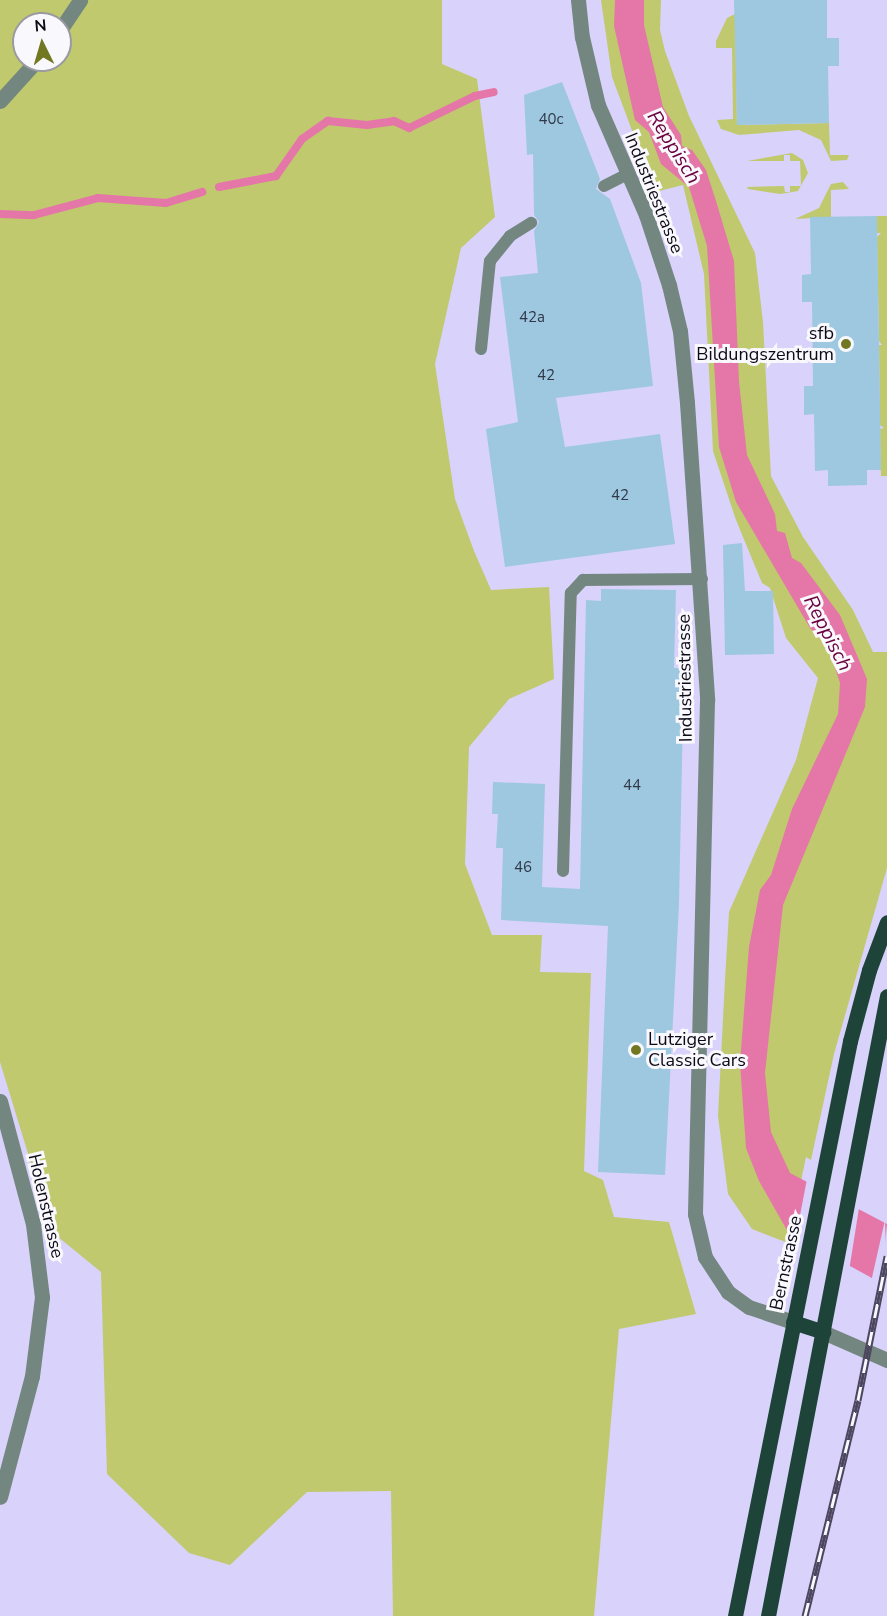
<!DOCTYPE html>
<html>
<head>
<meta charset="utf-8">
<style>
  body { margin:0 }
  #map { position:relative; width:887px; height:1616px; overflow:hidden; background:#d9d2fb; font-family:"Nunito Sans",sans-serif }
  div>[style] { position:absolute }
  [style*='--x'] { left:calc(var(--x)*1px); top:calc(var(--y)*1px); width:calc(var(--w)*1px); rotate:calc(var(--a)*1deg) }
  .green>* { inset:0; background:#c0c96d }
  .water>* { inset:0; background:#e576a8 }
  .pier>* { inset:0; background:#d9d2fb }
  .stream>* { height:8px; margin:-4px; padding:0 4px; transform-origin:4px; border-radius:4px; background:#e576a8 }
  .building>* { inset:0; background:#9dc8e0 }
  .lane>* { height:12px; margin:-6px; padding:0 6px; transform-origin:6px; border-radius:6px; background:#738780 }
  .street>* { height:15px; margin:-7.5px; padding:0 7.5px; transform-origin:7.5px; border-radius:7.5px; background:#738780 }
  .primary>* { height:15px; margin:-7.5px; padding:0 7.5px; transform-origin:7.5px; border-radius:7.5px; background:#1e443a }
  .rail>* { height:7px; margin-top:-3.5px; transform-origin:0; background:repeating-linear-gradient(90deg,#f9f9fd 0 14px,#4c475e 0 28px); box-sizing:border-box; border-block:2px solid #4c475e }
  .dots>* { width:16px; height:16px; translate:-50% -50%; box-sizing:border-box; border:3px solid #f9f9fd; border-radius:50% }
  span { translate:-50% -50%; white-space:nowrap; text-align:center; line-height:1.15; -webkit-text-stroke:6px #f9f9fd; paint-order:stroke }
  .number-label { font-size:15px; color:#313949 }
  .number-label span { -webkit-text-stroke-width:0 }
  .street-label { font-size:18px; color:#0d0917 }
  .poi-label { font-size:18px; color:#0d0917 }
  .right { translate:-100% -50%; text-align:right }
  .left { translate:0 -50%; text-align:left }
  .water-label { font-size:20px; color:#6a003e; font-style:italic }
  .north { position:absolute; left:12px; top:12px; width:60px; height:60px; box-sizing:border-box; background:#f9f9fd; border:2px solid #9b99a1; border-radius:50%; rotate:355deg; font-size:16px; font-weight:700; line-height:24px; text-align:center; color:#0d0917 }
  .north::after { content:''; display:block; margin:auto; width:21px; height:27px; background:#727822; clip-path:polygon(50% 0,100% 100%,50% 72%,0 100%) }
</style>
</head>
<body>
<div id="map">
  <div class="green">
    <i style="clip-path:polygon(evenodd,0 0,442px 0,442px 64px,477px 79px,495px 217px,461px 248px,435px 364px,455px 499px,474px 551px,491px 590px,549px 587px,554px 679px,509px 699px,469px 747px,465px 864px,492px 935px,542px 935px,540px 972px,591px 973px,584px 1171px,603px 1180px,614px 1217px,669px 1222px,696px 1314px,619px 1329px,594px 1616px,393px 1616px,391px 1491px,307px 1492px,230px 1565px,189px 1553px,107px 1474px,101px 1272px,52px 1232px,0 1062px,0 0,24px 24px,60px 24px,60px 60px,24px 60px,24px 24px)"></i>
    <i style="clip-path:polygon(601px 0,661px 0,660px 30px,665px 51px,689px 116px,755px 253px,763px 322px,771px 476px,803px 537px,853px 610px,873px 652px,887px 652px,887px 868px,834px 1054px,811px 1160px,806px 1157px,788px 1243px,752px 1229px,728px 1194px,718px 1116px,725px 980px,729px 912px,796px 760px,818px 678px,786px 638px,770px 588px,762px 583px,736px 520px,713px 451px,704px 274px,683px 185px,655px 192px,612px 77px)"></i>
    <i style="clip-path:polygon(735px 14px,737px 125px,829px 123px,830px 155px,849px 155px,847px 160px,831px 161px,821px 140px,799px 130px,739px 135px,721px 129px,717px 120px,733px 119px,732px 48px,716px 48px,716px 41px,727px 18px)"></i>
    <i style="clip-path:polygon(792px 153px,803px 160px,808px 173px,798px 191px,780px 194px,748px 189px,747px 187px,784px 186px,785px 192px,790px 192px,790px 186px,801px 186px,800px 161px,790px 161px,790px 155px,784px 155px,784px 161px,747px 161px)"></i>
    <i style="clip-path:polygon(843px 182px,849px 189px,831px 190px,831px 217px,795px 219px,819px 208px,831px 184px)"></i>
    <i style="clip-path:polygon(877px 216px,887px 216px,887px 476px,881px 476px,880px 429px,884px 428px,880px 425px,879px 345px,882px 345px,879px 341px,877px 237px,881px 233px,877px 233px)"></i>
  </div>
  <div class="water">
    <i style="clip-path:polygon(615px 0,644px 0,644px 25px,663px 107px,681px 135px,682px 146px,692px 150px,706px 170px,716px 201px,734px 261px,739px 382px,747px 455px,775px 514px,777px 531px,785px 533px,792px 558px,801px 563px,840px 615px,867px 679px,865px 707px,783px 905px,765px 1073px,771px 1132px,790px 1173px,887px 1224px,881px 1283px,788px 1232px,759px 1181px,746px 1148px,740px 1063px,749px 947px,760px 890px,771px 875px,792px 809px,838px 714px,840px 683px,828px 646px,810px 628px,736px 502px,719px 447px,707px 246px,689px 187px,661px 164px,649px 132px,635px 120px,614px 26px)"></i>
  </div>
  <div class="pier">
    <i style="clip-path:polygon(807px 1179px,859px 1208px,849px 1271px,795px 1241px)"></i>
    <i style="clip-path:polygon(885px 1220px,887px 1285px,881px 1286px,871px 1282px)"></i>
  </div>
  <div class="stream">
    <i style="--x:219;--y:187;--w:58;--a:-10.9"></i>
    <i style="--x:276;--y:176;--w:45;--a:-54.9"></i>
    <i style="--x:302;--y:139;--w:32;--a:-35"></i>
    <i style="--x:328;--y:121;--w:39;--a:6"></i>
    <i style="--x:367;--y:125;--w:27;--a:-8"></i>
    <i style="--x:394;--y:121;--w:17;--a:25"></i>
    <i style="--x:409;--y:128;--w:73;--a:-25.9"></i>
    <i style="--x:475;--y:96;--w:19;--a:-12"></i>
    <i style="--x:0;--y:214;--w:34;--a:2"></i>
    <i style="--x:34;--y:215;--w:66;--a:-14.9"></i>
    <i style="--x:98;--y:198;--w:68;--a:4.2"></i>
    <i style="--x:166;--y:203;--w:38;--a:-17"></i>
  </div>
  <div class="building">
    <i style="clip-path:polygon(734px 0,827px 0,827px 38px,839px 38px,839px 66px,828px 66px,829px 123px,737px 125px)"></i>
    <i style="clip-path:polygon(562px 82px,600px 179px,596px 189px,610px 199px,641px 283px,653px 386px,556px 398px,565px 447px,660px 434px,675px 544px,505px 567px,486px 429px,518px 422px,500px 277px,538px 273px,534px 231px,539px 222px,534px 215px,533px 154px,527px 155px,524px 95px)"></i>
    <i style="clip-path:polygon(877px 216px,881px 470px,867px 470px,867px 485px,828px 486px,828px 470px,815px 471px,814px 414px,804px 415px,804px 386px,813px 386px,812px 302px,802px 302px,802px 275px,811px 274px,810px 217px)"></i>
    <i style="clip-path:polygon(742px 543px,745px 591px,773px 591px,774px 654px,725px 655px,723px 545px)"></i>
    <i style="clip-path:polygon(601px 589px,676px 590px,674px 668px,684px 668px,679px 904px,665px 1175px,598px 1172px,608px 926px,501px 920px,503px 848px,496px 848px,498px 814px,492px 814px,493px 782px,545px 784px,542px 887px,580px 889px,586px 600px,601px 601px)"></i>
  </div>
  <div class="lane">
    <i style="--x:604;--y:186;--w:27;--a:-27"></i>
    <i style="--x:481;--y:349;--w:88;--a:-84.2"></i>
    <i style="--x:490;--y:261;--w:32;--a:-51"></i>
    <i style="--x:510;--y:236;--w:25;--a:-32"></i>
    <i style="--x:563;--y:871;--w:278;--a:-88.4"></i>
    <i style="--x:571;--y:593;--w:18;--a:-47"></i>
    <i style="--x:583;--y:580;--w:119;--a:-0.5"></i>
  </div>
  <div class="street">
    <i style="--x:578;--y:0;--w:37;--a:84"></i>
    <i style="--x:582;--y:37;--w:70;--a:76.8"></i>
    <i style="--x:598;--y:105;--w:120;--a:66.4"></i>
    <i style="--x:646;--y:215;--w:74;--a:71.8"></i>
    <i style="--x:669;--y:285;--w:47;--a:76.6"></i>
    <i style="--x:680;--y:331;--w:72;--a:84.4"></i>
    <i style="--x:687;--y:403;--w:298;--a:86.1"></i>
    <i style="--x:707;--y:700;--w:514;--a:91.34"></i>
    <i style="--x:695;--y:1214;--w:44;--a:76.9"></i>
    <i style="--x:705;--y:1257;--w:42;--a:56.7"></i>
    <i style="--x:728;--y:1292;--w:26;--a:36"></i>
    <i style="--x:749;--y:1307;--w:46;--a:18.8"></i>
    <i style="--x:60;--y:30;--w:36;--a:-56"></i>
    <i style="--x:0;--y:101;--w:55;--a:-47.9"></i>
    <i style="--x:0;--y:1101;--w:127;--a:75"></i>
    <i style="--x:33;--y:1224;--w:74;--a:83"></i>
    <i style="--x:42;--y:1297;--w:80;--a:97.2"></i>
    <i style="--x:32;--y:1376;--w:125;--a:104.8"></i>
    <i style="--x:823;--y:1332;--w:70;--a:23.6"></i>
  </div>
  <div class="primary">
    <i style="--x:793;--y:1322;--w:32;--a:18"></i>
    <i style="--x:735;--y:1616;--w:586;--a:-78.69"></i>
    <i style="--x:850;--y:1041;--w:73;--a:-75"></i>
    <i style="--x:869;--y:970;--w:51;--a:-69.4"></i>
    <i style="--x:768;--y:1616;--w:631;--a:-79.14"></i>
  </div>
  <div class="rail">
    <i style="--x:805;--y:1616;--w:222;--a:-76.2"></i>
    <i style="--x:858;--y:1400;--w:147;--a:-78.6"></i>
  </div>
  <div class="dots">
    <i style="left:846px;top:344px;background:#727822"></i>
    <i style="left:636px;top:1050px;background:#727822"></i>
  </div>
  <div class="number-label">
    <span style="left:551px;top:120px">40c</span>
    <span style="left:532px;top:318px">42a</span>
    <span style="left:546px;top:376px">42</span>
    <span style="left:620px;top:496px">42</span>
    <span style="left:632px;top:786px">44</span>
    <span style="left:523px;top:868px">46</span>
  </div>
  <div class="street-label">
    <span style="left:654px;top:193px;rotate:68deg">Industriestrasse</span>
    <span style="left:685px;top:678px;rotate:-91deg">Industriestrasse</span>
    <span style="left:46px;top:1206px;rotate:77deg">Holenstrasse</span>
    <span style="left:786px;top:1263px;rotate:-78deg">Bernstrasse</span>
  </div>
  <div class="poi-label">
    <span class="right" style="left:834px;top:344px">sfb<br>Bildungszentrum</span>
    <span class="left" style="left:648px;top:1050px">Lutziger<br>Classic Cars</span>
  </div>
  <div class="water-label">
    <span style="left:674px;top:147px;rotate:58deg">Reppisch</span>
    <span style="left:828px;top:633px;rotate:63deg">Reppisch</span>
  </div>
  <div class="north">N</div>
</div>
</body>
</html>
